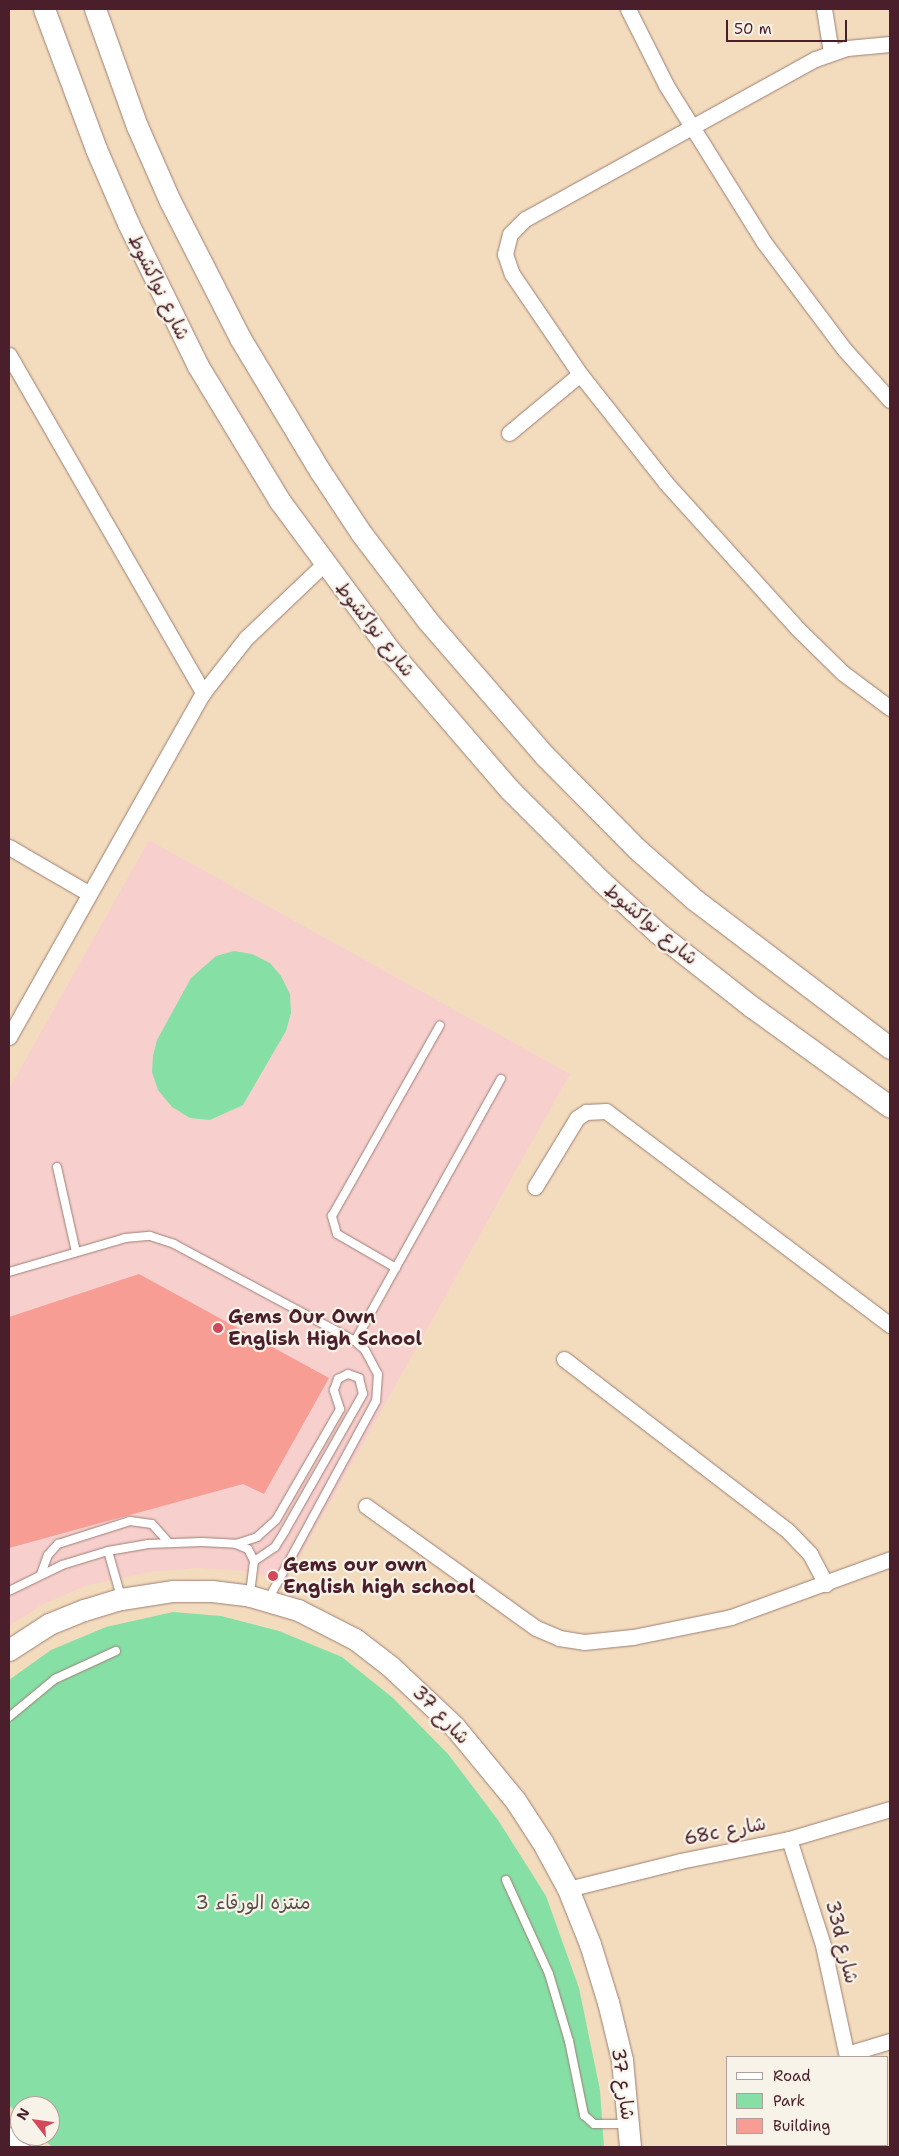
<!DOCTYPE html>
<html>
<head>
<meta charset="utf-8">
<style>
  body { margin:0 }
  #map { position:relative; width:899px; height:2156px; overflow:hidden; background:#f3dcbd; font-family:"Shantell Sans","Playpen Sans Arabic",sans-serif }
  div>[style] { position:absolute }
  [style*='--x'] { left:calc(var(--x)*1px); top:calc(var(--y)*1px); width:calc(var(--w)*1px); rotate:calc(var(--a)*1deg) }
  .built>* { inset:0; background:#f7d0ce }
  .green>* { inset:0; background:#86e0a6 }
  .building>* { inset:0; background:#f79d94 }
  .roads { filter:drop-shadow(0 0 1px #9e7e74) drop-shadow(0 0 1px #9e7e74) }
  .lane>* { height:8px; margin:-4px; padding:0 4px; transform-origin:4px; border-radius:4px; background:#fff }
  .street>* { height:15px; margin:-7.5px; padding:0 7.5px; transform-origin:7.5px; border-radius:7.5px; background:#fff }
  .secondary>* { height:21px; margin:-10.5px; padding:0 10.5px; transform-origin:10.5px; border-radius:10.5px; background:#fff }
  .dots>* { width:14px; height:14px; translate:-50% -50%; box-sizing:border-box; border:2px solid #f7f3e8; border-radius:50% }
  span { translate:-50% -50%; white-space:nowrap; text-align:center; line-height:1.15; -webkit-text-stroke:4.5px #f7f3e8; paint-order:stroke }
  .street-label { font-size:19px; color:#4a1f2b }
  .poi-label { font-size:19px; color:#4a1f2b; font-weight:700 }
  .left { translate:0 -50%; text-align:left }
  .park-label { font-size:19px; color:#594f4a }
  .frame { position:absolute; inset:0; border:10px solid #4a1f2b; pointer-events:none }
  .legend { position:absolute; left:726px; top:2056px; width:162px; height:90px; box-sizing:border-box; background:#f7f3e8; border:1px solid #b29e9c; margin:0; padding:6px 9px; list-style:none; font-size:15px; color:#4a1f2b }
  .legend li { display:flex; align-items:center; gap:10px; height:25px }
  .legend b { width:25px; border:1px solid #b29e9c }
  .north { position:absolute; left:10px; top:2096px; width:50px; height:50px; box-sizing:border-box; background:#f7f3e8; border:1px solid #b29e9c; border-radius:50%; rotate:300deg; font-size:14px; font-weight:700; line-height:20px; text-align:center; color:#4a1f2b }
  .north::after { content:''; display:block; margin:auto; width:18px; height:22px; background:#d1495b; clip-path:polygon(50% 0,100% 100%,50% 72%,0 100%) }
  .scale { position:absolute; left:726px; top:20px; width:121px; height:22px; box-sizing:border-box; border:2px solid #4a1f2b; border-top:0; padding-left:6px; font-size:15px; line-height:18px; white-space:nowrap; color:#4a1f2b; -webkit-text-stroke:4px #f7f3e8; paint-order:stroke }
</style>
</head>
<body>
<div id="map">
  <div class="built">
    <i style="clip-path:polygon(149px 840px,570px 1074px,286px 1581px,245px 1571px,198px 1568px,150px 1572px,88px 1585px,44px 1604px,9px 1626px,9px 1089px)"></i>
  </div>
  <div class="green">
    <i style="clip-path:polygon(234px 951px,252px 954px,270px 963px,281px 976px,290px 994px,291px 1013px,286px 1031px,243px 1105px,210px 1120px,190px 1118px,172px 1107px,158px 1090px,152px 1072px,153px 1056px,157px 1040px,191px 978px,216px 956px)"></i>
    <i style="clip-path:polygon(173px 1612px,221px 1616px,279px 1631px,342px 1657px,393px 1698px,448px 1754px,498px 1820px,546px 1896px,579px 1988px,600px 2090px,604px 2147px,52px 2147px,41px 2136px,50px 2136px,50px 2106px,20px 2106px,20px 2116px,9px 2105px,9px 1680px,51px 1650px,106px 1627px)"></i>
  </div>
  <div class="building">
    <i style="clip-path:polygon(139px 1274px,329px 1378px,264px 1494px,243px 1484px,9px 1548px,9px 1317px)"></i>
  </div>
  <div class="roads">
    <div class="lane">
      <i style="--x:57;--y:1167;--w:87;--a:77.4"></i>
      <i style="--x:396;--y:1268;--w:68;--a:-150"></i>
      <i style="--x:337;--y:1234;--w:19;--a:-106"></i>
      <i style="--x:332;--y:1216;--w:219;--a:-60.5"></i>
      <i style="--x:9;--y:1272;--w:121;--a:-16.3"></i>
      <i style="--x:125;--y:1238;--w:25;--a:-5"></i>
      <i style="--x:150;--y:1236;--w:25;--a:18"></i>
      <i style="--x:174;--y:1244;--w:205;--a:28.2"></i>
      <i style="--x:355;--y:1341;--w:13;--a:42"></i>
      <i style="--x:365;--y:1350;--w:27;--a:62"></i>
      <i style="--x:378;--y:1374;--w:27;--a:94"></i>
      <i style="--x:376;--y:1401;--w:226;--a:118.5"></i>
      <i style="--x:355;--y:1341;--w:300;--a:-60.9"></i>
      <i style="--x:236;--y:1544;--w:22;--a:-18"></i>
      <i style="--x:257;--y:1537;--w:25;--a:-42"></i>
      <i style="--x:276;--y:1520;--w:128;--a:-60"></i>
      <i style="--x:340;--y:1409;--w:20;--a:-108"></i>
      <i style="--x:334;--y:1390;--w:12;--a:-70"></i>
      <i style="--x:338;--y:1379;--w:11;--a:-27"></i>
      <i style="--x:348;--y:1374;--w:12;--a:20"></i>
      <i style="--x:359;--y:1378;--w:16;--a:76"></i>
      <i style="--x:363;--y:1394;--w:158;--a:119.7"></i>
      <i style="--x:285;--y:1531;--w:19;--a:122"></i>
      <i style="--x:275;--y:1547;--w:25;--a:146"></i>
      <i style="--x:108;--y:1551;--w:48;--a:74.2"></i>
      <i style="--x:41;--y:1574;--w:20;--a:-70"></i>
      <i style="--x:48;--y:1555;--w:15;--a:-48"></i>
      <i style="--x:58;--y:1544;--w:76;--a:-17.7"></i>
      <i style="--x:130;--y:1521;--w:22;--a:8"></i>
      <i style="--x:152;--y:1524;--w:24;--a:48"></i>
      <i style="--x:9;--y:1591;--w:59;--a:-26.1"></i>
      <i style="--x:62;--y:1565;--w:48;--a:-16.9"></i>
      <i style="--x:108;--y:1551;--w:41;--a:-9.9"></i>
      <i style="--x:148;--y:1544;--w:54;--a:-2.1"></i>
      <i style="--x:202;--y:1542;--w:34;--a:3"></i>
      <i style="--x:236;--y:1544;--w:13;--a:23"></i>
      <i style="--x:248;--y:1549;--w:13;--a:63"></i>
      <i style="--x:254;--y:1561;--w:33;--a:97"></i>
      <i style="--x:9;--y:1717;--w:60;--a:-39.6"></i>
      <i style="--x:55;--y:1679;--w:67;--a:-24.7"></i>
      <i style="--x:506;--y:1880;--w:103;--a:65.4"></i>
      <i style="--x:549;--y:1974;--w:70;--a:73.4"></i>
      <i style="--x:569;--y:2041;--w:76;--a:78.5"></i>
      <i style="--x:584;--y:2115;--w:13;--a:42"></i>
      <i style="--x:594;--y:2124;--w:34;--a:0"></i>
    </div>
    <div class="street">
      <i style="--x:628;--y:9;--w:85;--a:63.4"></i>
      <i style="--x:666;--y:85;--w:184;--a:58.1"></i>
      <i style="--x:763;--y:241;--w:135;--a:53.1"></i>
      <i style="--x:844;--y:349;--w:69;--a:48"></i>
      <i style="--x:824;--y:9;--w:44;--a:80.8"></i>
      <i style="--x:890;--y:44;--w:43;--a:174.7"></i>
      <i style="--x:847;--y:48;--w:34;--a:161"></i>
      <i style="--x:815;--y:59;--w:331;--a:151.1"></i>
      <i style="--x:525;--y:219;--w:21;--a:135"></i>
      <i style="--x:510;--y:234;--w:21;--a:104"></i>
      <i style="--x:505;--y:254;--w:21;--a:71"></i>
      <i style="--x:512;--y:274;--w:121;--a:55.8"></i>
      <i style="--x:580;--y:374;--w:139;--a:51.7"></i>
      <i style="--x:666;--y:483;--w:195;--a:47.9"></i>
      <i style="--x:797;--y:628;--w:64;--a:44.4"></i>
      <i style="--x:843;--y:673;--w:59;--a:36.7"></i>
      <i style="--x:9;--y:355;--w:390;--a:60.1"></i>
      <i style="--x:509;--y:433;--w:92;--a:-39.7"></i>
      <i style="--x:9;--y:847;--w:91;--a:30.2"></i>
      <i style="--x:9;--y:1037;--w:395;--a:-60.6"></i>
      <i style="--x:203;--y:693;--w:70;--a:-52"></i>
      <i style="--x:246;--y:638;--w:108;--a:-43.5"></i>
      <i style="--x:535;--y:1187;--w:81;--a:-58.7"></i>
      <i style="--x:577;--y:1118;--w:11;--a:-34"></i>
      <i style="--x:586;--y:1112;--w:20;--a:-3"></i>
      <i style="--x:606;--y:1111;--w:356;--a:37"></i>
      <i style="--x:564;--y:1359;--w:282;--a:37.5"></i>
      <i style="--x:788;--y:1531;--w:32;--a:46"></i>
      <i style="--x:810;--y:1554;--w:34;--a:62"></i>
      <i style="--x:366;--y:1506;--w:209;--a:35.7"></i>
      <i style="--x:536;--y:1628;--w:25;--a:23"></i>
      <i style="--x:559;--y:1638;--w:25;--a:9"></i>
      <i style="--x:584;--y:1642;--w:49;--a:-5.8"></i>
      <i style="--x:633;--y:1637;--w:100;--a:-11.5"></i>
      <i style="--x:731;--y:1617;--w:169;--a:-20"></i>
      <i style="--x:789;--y:1839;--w:111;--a:72.2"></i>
      <i style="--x:823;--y:1945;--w:115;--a:77.9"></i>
      <i style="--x:568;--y:1889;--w:115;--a:-14"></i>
      <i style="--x:680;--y:1861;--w:111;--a:-11.4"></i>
      <i style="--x:789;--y:1839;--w:105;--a:-16.5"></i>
      <i style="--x:847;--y:2054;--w:45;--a:-16.8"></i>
      <i style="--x:854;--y:2145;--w:2;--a:90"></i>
    </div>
    <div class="secondary">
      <i style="--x:44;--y:9;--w:149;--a:69.6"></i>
      <i style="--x:96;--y:149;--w:81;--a:66.6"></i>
      <i style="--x:128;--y:223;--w:159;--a:63.9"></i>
      <i style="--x:198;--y:366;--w:157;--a:58.8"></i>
      <i style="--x:279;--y:500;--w:190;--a:53.6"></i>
      <i style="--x:392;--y:653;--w:179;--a:49.3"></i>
      <i style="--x:509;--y:789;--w:132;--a:45"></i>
      <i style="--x:602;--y:882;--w:76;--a:42.3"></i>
      <i style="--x:658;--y:933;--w:120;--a:38.2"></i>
      <i style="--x:752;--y:1007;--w:170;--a:35.9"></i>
      <i style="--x:95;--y:9;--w:124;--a:70.3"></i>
      <i style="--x:137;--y:126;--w:82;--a:66.3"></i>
      <i style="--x:170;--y:201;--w:154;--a:62.9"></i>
      <i style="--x:240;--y:338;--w:155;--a:59"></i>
      <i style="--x:320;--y:471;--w:74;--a:56.5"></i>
      <i style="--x:361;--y:533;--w:109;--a:52.8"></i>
      <i style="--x:427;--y:620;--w:180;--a:49.1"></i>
      <i style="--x:545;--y:756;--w:131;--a:45.3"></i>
      <i style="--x:637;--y:849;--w:77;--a:41.3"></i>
      <i style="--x:695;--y:900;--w:245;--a:37.2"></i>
      <i style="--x:9;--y:1650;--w:48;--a:-33"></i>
      <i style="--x:49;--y:1624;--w:38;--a:-22"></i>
      <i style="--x:84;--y:1610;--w:39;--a:-17"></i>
      <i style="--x:121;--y:1599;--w:53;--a:-8.7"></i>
      <i style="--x:173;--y:1591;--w:39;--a:0"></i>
      <i style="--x:212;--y:1591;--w:38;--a:7"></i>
      <i style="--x:250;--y:1596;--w:50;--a:16.3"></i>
      <i style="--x:298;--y:1610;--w:64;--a:27"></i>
      <i style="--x:355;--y:1639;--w:44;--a:37.6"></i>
      <i style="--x:390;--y:1666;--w:88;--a:43.2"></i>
      <i style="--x:454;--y:1726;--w:96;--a:50.5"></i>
      <i style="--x:515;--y:1800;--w:51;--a:56.9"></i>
      <i style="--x:543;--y:1843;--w:52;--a:61.5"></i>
      <i style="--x:568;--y:1889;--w:59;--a:68.2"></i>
      <i style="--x:590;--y:1944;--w:61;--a:72.8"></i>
      <i style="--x:608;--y:2002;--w:60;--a:76.4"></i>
      <i style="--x:622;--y:2060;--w:87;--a:84.7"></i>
      <i style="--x:9;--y:2138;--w:13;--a:45"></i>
    </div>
  </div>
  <div class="dots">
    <i style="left:218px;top:1328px;background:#d1495b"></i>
    <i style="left:273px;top:1576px;background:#d1495b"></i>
  </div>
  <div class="street-label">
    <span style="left:159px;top:287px;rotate:64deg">شارع نواكشوط</span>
    <span style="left:375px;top:629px;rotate:52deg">شارع نواكشوط</span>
    <span style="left:651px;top:924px;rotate:40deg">شارع نواكشوط</span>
    <span style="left:441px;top:1715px;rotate:46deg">شارع 37</span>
    <span style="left:725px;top:1831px;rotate:-11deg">68c شارع</span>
    <span style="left:842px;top:1942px;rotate:76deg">33d شارع</span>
    <span style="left:623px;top:2084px;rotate:82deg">شارع 37</span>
  </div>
  <div class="poi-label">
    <span class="left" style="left:228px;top:1328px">Gems Our Own<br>English High School</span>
    <span class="left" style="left:283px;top:1576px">Gems our own<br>English high school</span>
  </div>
  <div class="park-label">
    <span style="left:253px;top:1903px">منتزه الورقاء 3</span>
  </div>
  <div class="frame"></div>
  <ul class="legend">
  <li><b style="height:6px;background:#fff"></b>Road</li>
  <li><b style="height:14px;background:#86e0a6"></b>Park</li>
  <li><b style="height:14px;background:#f79d94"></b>Building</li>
  </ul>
  <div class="north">N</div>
  <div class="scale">50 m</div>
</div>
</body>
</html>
